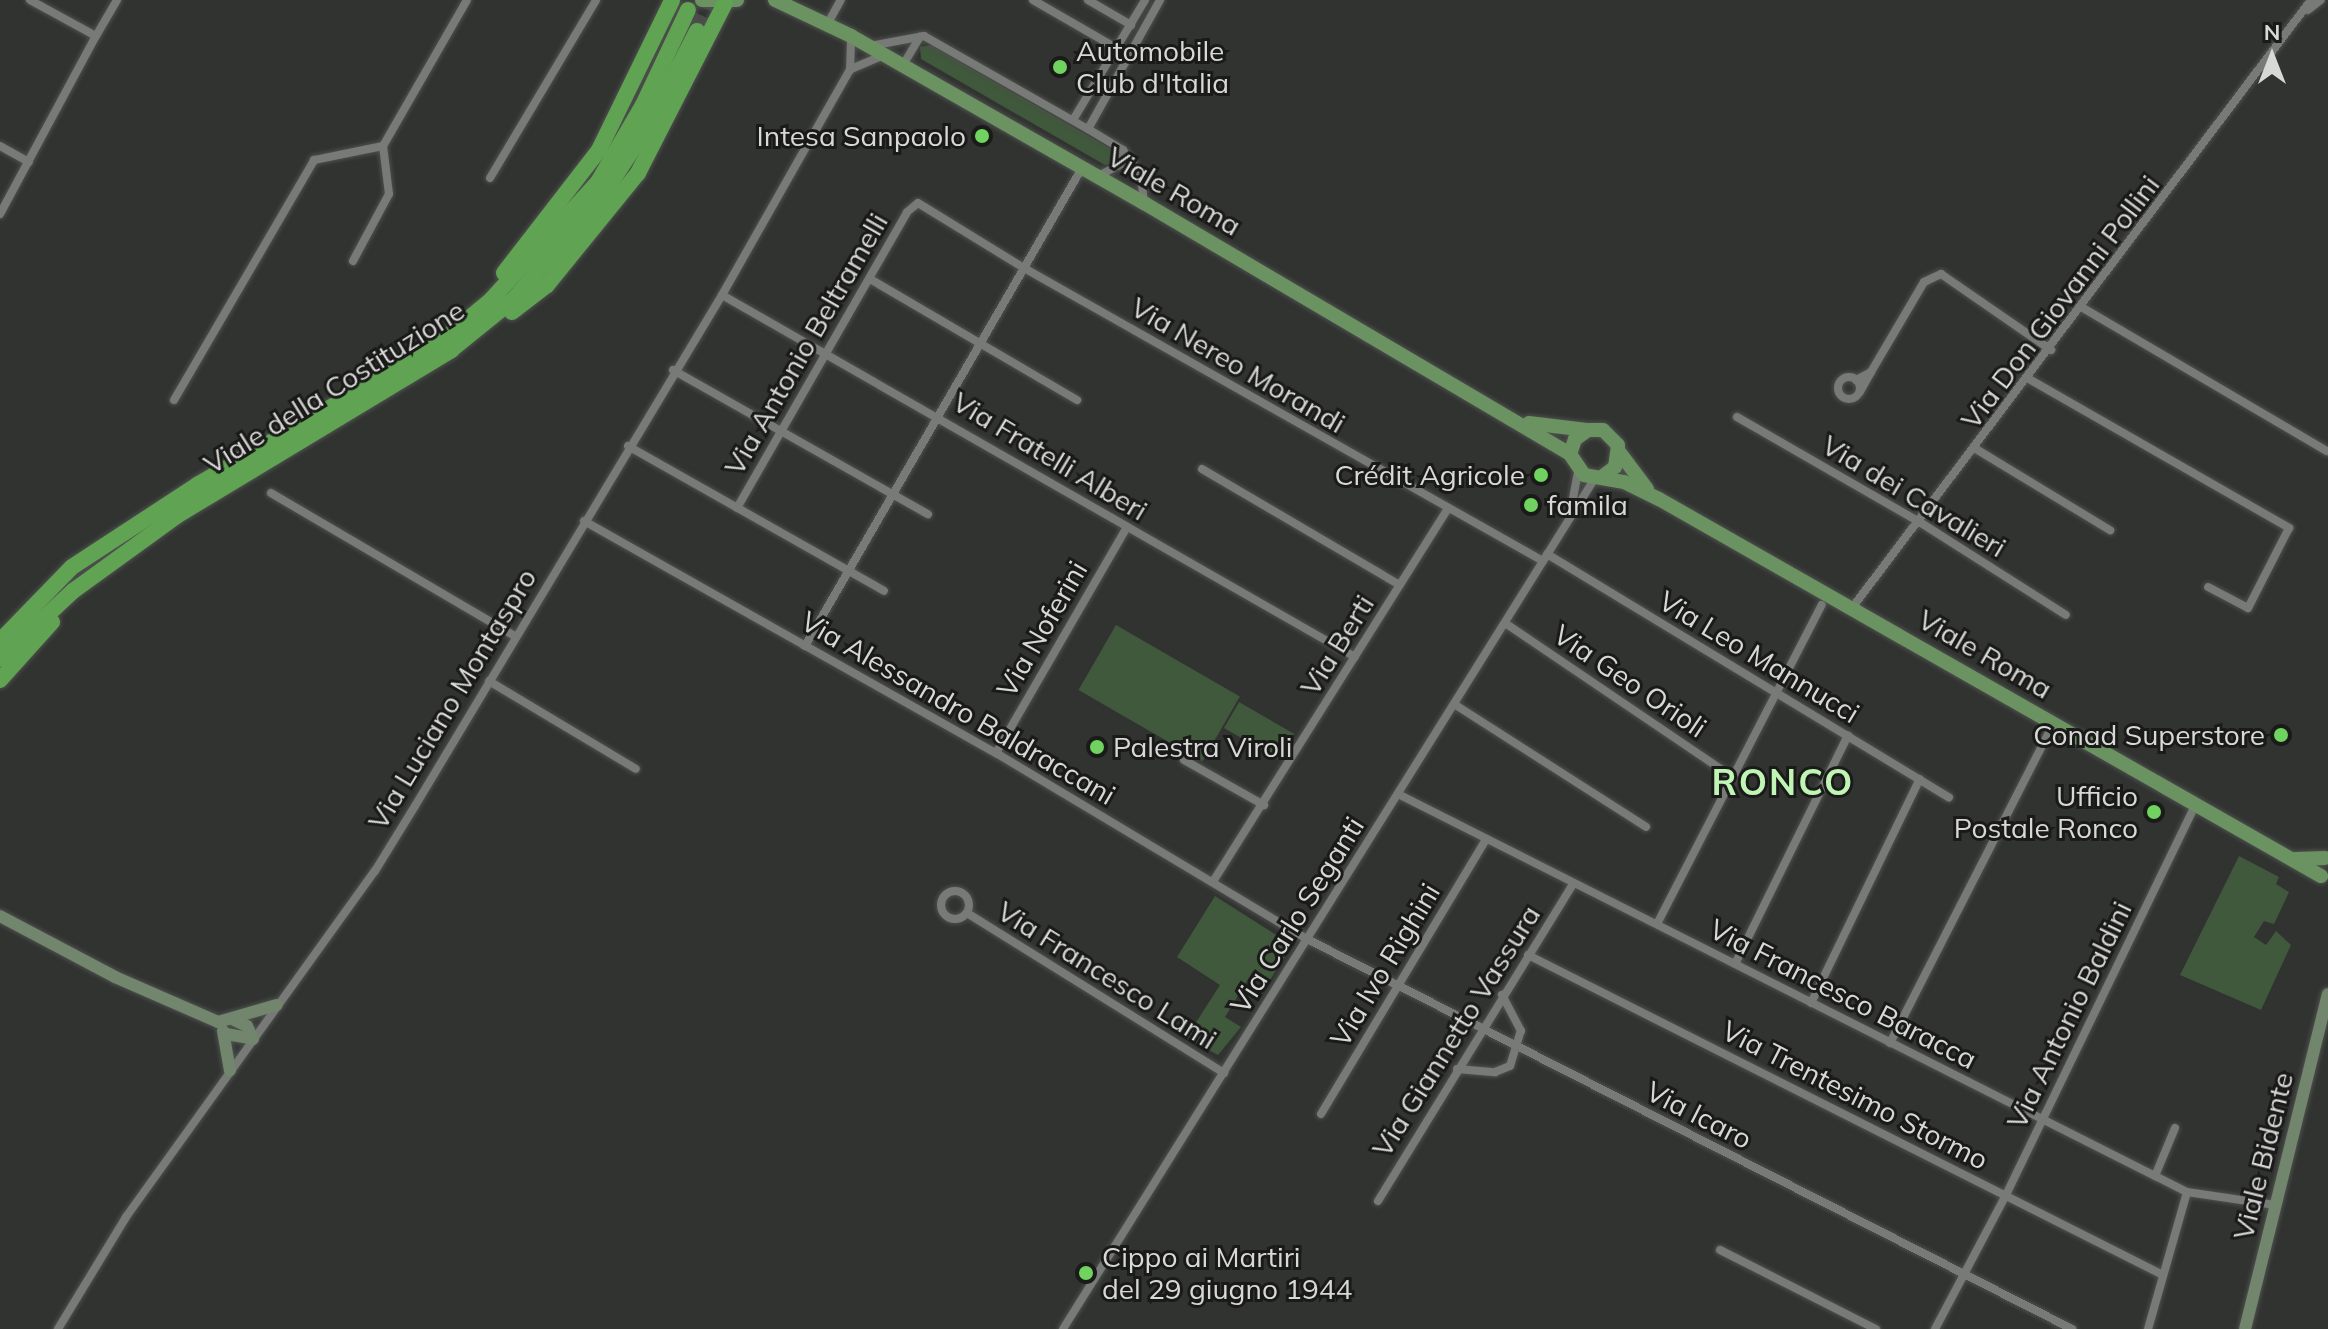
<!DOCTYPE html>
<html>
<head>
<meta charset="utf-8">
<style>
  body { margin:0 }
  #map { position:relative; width:2328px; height:1329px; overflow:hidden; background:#313331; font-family:Mulish,sans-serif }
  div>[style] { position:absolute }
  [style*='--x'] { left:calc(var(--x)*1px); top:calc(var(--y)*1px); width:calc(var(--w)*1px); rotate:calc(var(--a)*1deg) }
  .green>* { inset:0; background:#40583c; transform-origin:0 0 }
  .highway-tunnel>* { height:16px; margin-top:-8px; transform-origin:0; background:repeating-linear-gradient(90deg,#4a4c4a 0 16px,transparent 0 24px) }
  .roads { filter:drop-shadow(0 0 2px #4e504e) drop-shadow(0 0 2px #4e504e) }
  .street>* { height:8px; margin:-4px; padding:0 4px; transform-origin:4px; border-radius:4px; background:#787a77 }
  .street>.ring { margin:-4px; padding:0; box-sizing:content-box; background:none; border:8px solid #787a77; border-radius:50% }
  .secondary>* { height:12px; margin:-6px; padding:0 6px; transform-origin:6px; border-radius:6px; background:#71866c }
  .primary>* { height:14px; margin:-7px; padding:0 7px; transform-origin:7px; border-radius:7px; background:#6a9361 }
  .highway>* { height:16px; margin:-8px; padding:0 8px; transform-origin:8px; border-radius:8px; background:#60a353 }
  .dots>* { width:22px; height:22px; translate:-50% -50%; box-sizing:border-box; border:4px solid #1a1b19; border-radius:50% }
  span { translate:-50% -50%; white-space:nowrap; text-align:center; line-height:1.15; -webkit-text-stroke:6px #1a1b19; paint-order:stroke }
  .poi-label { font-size:28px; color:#d7d8d7 }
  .left { translate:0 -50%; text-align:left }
  .right { translate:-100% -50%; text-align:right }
  .street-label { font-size:28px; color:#d7d8d7 }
  .district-label { font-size:36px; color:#c0f5b6; font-weight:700; letter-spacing:2px }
  .north { position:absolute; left:2232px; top:16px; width:80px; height:80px; -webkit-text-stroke:6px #1a1b19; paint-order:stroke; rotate:0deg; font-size:22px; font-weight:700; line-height:32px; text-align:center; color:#d7d8d7 }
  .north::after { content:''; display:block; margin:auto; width:28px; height:36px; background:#d7d8d7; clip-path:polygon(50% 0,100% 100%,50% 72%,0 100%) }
</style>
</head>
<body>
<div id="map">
  <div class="green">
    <i style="clip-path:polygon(931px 45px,1113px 150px,1117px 161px,1105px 165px,921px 59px,920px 47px)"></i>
    <i style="left:1116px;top:625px;width:143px;height:75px;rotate:30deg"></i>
    <i style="left:1239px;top:702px;width:64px;height:30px;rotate:30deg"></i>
    <i style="clip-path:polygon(2239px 856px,2279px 877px,2276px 884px,2289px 892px,2274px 924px,2264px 921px,2254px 937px,2266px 945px,2276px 931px,2291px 945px,2261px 1010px,2180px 975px)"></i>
    <i style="clip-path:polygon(1215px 896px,1292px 945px,1270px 980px,1253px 971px,1225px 1017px,1241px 1027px,1218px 1055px,1186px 1038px,1220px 985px,1177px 957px)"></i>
  </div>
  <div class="highway-tunnel">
    <i style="--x:697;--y:31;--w:34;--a:-66"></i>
  </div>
  <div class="roads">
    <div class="street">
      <i style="--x:30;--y:0;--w:75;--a:28.6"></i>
      <i style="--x:96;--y:36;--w:42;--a:-59.7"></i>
      <i style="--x:1033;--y:0;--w:98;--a:30"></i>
      <i style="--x:1088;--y:0;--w:50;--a:30.2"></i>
      <i style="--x:2308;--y:10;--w:16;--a:-38"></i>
      <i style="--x:828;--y:23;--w:26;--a:-61"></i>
      <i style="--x:870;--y:46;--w:55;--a:-10.5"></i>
      <i style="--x:924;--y:36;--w:189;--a:29.6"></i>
      <i style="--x:1088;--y:129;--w:41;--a:31"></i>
      <i style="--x:1123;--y:150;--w:31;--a:54"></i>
      <i style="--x:1141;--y:175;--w:27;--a:84"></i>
      <i style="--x:903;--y:65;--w:33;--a:-59"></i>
      <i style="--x:851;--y:69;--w:34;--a:-23"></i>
      <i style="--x:1073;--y:120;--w:140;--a:-59"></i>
      <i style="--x:1088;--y:129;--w:148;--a:-60.8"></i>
      <i style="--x:0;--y:146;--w:33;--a:29"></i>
      <i style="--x:1098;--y:176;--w:27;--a:-27"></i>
      <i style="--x:1122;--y:164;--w:14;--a:-86"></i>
      <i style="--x:490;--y:178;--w:207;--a:-59.2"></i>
      <i style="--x:0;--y:214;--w:202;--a:-61.7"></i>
      <i style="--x:353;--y:261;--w:76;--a:-61.8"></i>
      <i style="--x:389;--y:194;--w:48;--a:-97.1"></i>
      <i style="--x:383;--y:146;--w:168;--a:-60.1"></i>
      <i style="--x:870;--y:279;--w:240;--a:30.3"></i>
      <i style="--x:722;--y:295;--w:729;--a:29.76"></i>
      <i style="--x:2083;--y:308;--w:283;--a:30.4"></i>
      <i style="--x:673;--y:370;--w:293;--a:29.5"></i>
      <i style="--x:1871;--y:372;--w:104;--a:-59.5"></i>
      <i style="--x:1924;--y:282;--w:19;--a:-25"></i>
      <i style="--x:1941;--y:274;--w:134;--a:34.6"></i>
      <i class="ring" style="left:1838px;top:377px;width:14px;height:14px"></i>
      <i style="--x:2029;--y:379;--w:300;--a:29.8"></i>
      <i style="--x:2289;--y:528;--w:90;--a:117.1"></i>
      <i style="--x:2248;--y:608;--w:45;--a:-152.3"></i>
      <i style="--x:1856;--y:380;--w:17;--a:-28"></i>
      <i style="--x:1871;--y:372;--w:23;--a:119"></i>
      <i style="--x:174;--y:400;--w:278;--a:-59.7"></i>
      <i style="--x:314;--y:160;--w:70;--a:-11.5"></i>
      <i style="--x:1737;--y:417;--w:209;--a:29.9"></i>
      <i style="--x:1918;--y:521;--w:175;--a:32.4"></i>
      <i style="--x:628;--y:446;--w:294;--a:29.5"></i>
      <i style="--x:1976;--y:449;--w:157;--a:31.2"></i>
      <i style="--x:1202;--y:469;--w:229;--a:30.4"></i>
      <i style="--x:271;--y:493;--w:283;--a:30.4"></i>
      <i style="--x:737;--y:508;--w:341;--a:-60.1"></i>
      <i style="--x:907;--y:212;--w:14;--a:-39"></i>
      <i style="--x:918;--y:203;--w:124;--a:31.5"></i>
      <i style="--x:1024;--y:268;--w:596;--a:29.45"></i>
      <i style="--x:1570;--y:514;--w:43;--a:-79.2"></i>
      <i style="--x:584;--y:521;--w:473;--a:29.4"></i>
      <i style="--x:996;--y:753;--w:362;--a:30.9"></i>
      <i style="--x:1307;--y:939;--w:859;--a:27.01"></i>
      <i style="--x:1547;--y:554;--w:470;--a:31.2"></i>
      <i style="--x:1852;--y:608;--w:762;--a:-52.95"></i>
      <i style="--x:1505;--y:623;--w:273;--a:34.1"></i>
      <i style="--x:805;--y:646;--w:552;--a:-59.91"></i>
      <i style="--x:489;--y:681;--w:171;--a:30.9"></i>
      <i style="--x:1454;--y:704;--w:228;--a:32.6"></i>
      <i style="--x:996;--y:753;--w:261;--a:-59.9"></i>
      <i style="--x:1184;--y:760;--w:92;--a:29.4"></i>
      <i style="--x:1400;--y:795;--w:881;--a:26.77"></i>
      <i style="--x:2187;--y:1192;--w:89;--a:8.4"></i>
      <i style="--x:1214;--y:880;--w:439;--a:-57.8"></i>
      <i class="ring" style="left:941px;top:891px;width:20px;height:20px"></i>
      <i style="--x:967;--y:913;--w:303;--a:31.9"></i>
      <i style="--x:1657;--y:924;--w:359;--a:-62.7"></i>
      <i style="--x:1528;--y:955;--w:709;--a:26.75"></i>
      <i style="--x:1735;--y:964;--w:255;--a:-63.7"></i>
      <i style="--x:1811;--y:1003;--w:249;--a:-64.1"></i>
      <i style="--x:1890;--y:1043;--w:358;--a:-62.9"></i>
      <i style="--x:1457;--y:1069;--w:38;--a:5"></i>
      <i style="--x:1495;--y:1072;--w:16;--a:-22"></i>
      <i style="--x:1510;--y:1066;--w:37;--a:-73"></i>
      <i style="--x:1521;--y:1031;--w:41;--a:-117.8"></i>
      <i style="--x:1321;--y:1114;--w:321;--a:-59"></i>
      <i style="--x:2155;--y:1176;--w:52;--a:-67.4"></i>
      <i style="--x:1378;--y:1201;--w:372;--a:-58.4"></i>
      <i style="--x:1720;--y:1250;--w:175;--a:26.9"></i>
      <i style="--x:58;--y:1329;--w:131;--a:-58.7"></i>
      <i style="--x:126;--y:1217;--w:426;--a:-54.3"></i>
      <i style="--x:375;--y:871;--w:76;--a:-58.4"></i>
      <i style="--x:415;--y:806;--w:596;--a:-59"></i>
      <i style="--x:722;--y:295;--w:259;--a:-60.4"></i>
      <i style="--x:850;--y:70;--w:34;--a:-88"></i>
      <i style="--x:1063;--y:1329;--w:1004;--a:-57.99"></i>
      <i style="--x:1935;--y:1329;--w:152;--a:-62.1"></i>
      <i style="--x:2006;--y:1195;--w:435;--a:-64.1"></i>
      <i style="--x:2148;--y:1329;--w:142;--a:-74.1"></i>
    </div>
    <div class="secondary">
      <i style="--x:0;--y:916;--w:130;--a:27.9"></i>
      <i style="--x:115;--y:977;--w:112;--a:23.6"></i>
      <i style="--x:218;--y:1022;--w:61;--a:-16.1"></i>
      <i style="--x:223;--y:1031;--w:40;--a:80"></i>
      <i style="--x:226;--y:1034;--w:27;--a:10"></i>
      <i style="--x:253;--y:1039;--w:14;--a:-115"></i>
      <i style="--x:247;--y:1026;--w:14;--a:-155"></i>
      <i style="--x:2245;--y:1329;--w:345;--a:-76.1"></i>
    </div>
    <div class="primary">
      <i style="--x:702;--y:0;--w:35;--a:0"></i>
      <i style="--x:775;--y:0;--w:84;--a:25.3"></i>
      <i style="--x:851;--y:36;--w:337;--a:29.7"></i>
      <i style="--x:1144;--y:203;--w:494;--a:30.5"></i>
      <i style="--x:1529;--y:423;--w:58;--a:6.9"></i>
      <i style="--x:1620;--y:453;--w:45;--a:53.1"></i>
      <i style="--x:1603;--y:476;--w:15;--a:-37"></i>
      <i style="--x:1615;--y:467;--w:22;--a:-82"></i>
      <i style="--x:1618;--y:445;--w:21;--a:-135"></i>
      <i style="--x:1603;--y:430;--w:15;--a:180"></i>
      <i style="--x:1588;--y:430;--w:16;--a:145"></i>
      <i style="--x:1575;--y:439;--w:16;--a:108"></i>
      <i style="--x:1570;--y:454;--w:25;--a:56"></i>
      <i style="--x:1584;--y:475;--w:41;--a:9.9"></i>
      <i style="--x:1624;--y:482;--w:39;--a:26"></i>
      <i style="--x:1659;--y:499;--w:762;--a:29.66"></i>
      <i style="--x:2296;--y:859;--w:29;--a:-2"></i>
    </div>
    <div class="highway">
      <i style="--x:504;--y:273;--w:155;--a:-52.3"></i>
      <i style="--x:599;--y:150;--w:167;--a:-64"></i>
      <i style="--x:512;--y:312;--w:44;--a:-37.6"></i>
      <i style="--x:547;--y:285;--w:144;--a:-50.9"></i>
      <i style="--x:638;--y:173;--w:191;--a:-62.9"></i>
      <i style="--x:0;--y:641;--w:103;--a:-45.8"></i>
      <i style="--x:72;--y:567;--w:152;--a:-33.2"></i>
      <i style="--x:199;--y:484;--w:271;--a:-30.2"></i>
      <i style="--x:433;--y:348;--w:75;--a:-39.6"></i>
      <i style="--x:491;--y:300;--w:159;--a:-47.8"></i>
      <i style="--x:598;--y:182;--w:89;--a:-59.7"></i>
      <i style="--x:643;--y:105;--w:105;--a:-64.7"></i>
      <i style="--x:0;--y:659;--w:100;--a:-43"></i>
      <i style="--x:73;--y:591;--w:130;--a:-35.9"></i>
      <i style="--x:178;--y:515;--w:319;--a:-31.1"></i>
      <i style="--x:451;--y:350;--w:81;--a:-39"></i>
      <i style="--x:514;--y:299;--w:132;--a:-49.3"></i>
      <i style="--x:600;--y:199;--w:87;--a:-56.7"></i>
      <i style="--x:648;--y:126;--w:107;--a:-62.7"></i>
      <i style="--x:0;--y:680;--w:78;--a:-48.1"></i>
    </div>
  </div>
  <div class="dots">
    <i style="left:1060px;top:67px;background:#70d35f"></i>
    <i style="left:982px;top:136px;background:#70d35f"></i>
    <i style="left:1541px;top:475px;background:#70d35f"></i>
    <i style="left:1531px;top:505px;background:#70d35f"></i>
    <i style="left:2281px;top:735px;background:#70d35f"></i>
    <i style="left:1097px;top:747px;background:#70d35f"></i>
    <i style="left:2154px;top:812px;background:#70d35f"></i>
    <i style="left:1086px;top:1273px;background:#70d35f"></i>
  </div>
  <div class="poi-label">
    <span class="left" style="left:1076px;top:67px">Automobile<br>Club d'Italia</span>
    <span class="right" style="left:966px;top:136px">Intesa Sanpaolo</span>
    <span class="right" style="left:1525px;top:475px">Crédit Agricole</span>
    <span class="left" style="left:1547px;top:505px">famila</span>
    <span class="right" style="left:2265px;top:735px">Conad Superstore</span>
    <span class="left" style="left:1113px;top:747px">Palestra Viroli</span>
    <span class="right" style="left:2138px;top:812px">Ufficio<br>Postale Ronco</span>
    <span class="left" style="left:1102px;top:1273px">Cippo ai Martiri<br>del 29 giugno 1944</span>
  </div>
  <div class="street-label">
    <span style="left:1174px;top:191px;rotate:30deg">Viale Roma</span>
    <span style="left:2060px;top:302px;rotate:-53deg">Via Don Giovanni Pollini</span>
    <span style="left:806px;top:344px;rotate:-60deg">Via Antonio Beltramelli</span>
    <span style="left:1238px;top:365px;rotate:30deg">Via Nereo Morandi</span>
    <span style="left:334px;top:387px;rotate:-32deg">Viale della Costituzione</span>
    <span style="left:1050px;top:456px;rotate:31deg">Via Fratelli Alberi</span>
    <span style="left:1914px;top:496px;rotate:31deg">Via dei Cavalieri</span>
    <span style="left:1042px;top:629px;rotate:-60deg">Via Noferini</span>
    <span style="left:1337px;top:645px;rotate:-58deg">Via Berti</span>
    <span style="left:1985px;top:654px;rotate:30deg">Viale Roma</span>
    <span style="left:1759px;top:657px;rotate:31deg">Via Leo Mannucci</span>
    <span style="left:1630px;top:681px;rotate:34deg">Via Geo Orioli</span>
    <span style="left:452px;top:699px;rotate:-59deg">Via Luciano Montaspro</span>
    <span style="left:958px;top:708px;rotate:30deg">Via Alessandro Baldraccani</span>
    <span style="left:1297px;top:915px;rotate:-58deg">Via Carlo Seganti</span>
    <span style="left:1385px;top:965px;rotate:-59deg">Via Ivo Righini</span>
    <span style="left:1107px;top:975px;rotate:32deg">Via Francesco Lami</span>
    <span style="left:1843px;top:994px;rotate:27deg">Via Francesco Baracca</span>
    <span style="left:2069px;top:1015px;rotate:-64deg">Via Antonio Baldini</span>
    <span style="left:1456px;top:1031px;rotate:-58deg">Via Giannetto Vassura</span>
    <span style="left:1855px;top:1095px;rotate:27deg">Via Trentesimo Stormo</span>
    <span style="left:1699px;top:1115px;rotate:27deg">Via Icaro</span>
    <span style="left:2263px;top:1156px;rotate:-76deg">Viale Bidente</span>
  </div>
  <div class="district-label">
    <span style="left:1783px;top:782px">RONCO</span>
  </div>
  <div class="north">N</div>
</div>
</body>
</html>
